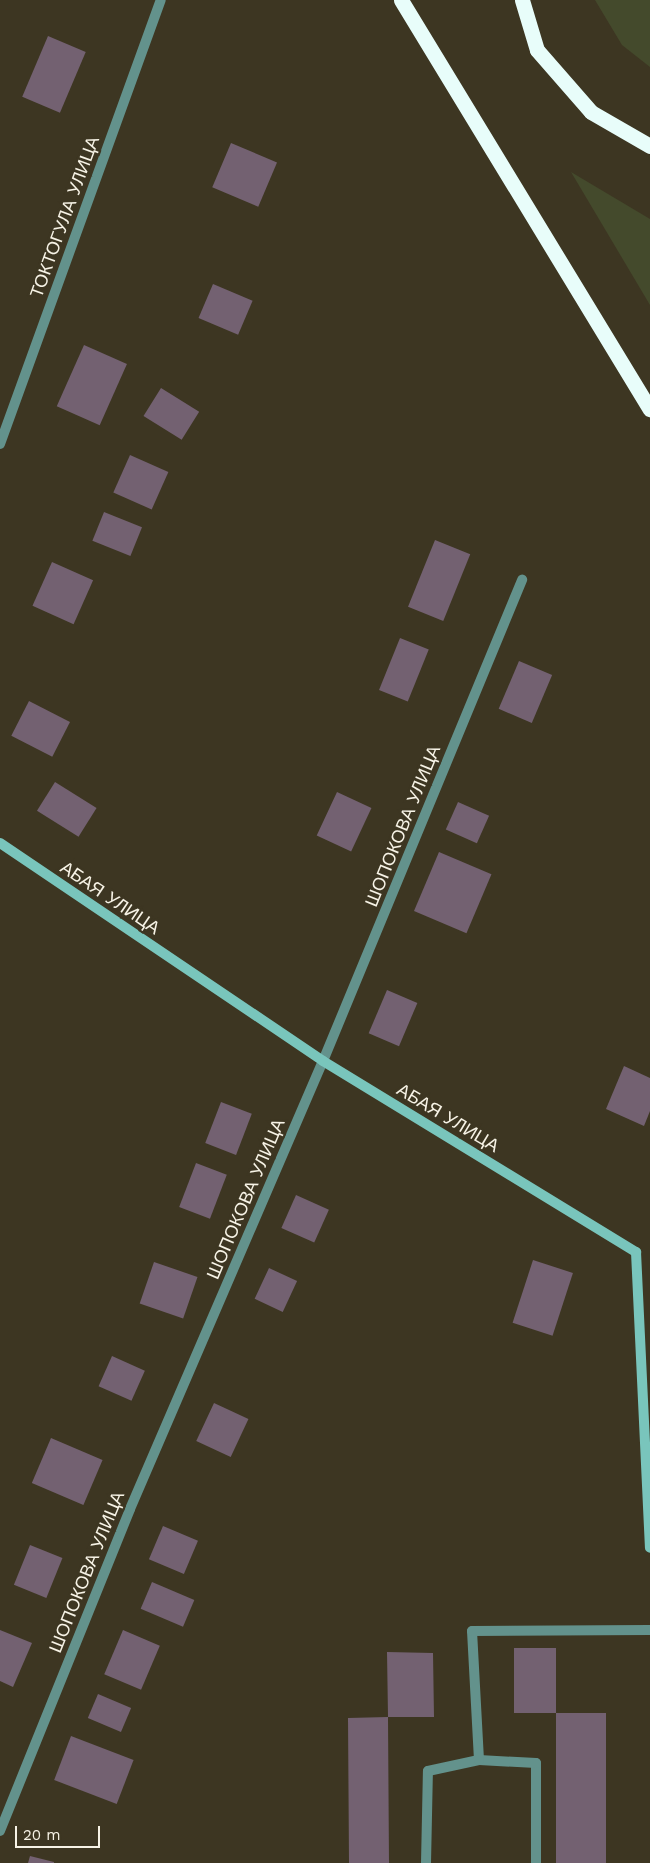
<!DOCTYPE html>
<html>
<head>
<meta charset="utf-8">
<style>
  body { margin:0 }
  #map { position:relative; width:650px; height:1863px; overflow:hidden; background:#3d3622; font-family:"Work Sans",sans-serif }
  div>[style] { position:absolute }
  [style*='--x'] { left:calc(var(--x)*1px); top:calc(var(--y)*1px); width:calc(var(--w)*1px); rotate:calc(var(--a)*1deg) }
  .green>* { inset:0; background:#444a2c }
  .building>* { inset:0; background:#736171; transform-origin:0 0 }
  .street>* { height:10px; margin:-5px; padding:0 5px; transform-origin:5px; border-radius:5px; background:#63928c }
  .secondary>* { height:10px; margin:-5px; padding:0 5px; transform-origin:5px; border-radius:5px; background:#79c5bc }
  .highway>* { height:15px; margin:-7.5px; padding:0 7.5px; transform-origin:7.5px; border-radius:7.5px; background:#e8fdfa }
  span { translate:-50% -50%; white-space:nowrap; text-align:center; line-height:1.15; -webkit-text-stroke:4.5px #3d3622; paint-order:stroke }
  .street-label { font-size:18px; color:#f7f3e6 }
  .scale { position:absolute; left:15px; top:1826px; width:85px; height:22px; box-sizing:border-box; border:2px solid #f7f3e6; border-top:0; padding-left:6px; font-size:15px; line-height:18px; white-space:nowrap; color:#f7f3e6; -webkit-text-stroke:4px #3d3622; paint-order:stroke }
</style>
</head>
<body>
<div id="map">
  <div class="green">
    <i style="clip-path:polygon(595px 0,650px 0,650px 67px,622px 45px)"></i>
    <i style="clip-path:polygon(571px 172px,650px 219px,650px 305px)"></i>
  </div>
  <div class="building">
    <i style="left:48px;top:36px;width:41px;height:66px;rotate:23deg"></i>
    <i style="left:231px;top:143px;width:50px;height:48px;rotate:23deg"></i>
    <i style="left:213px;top:284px;width:43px;height:37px;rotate:23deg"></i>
    <i style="left:84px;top:345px;width:47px;height:67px;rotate:24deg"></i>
    <i style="left:161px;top:388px;width:45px;height:33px;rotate:32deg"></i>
    <i style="left:130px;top:455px;width:42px;height:41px;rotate:24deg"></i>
    <i style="left:104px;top:512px;width:41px;height:31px;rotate:22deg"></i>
    <i style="left:435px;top:540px;width:38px;height:72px;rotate:22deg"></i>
    <i style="left:52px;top:562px;width:45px;height:48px;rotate:24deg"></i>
    <i style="left:400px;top:638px;width:31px;height:56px;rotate:22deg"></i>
    <i style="left:519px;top:661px;width:36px;height:52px;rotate:23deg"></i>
    <i style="left:29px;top:701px;width:46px;height:39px;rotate:27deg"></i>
    <i style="left:55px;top:782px;width:49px;height:34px;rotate:32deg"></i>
    <i style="left:337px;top:792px;width:38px;height:48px;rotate:25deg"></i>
    <i style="left:458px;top:802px;width:34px;height:30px;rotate:24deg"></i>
    <i style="left:439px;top:852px;width:57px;height:64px;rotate:23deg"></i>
    <i style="left:387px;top:990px;width:33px;height:47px;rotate:23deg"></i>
    <i style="clip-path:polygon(624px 1066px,650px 1078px,650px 1111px,644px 1126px,606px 1109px)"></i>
    <i style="left:221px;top:1102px;width:33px;height:44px;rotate:21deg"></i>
    <i style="left:196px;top:1163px;width:33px;height:47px;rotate:21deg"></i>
    <i style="left:296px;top:1195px;width:36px;height:36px;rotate:24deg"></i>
    <i style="left:533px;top:1260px;width:42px;height:66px;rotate:18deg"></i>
    <i style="left:154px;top:1262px;width:46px;height:44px;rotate:19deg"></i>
    <i style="left:269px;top:1268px;width:31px;height:34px;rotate:25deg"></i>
    <i style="left:112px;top:1356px;width:36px;height:33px;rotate:24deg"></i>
    <i style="left:214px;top:1403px;width:38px;height:42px;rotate:25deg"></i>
    <i style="left:51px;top:1438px;width:56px;height:49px;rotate:23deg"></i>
    <i style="left:163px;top:1526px;width:38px;height:36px;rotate:23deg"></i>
    <i style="left:30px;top:1545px;width:35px;height:43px;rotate:22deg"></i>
    <i style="left:152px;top:1582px;width:46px;height:29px;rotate:23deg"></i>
    <i style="clip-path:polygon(0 1630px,32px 1643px,13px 1687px,0 1681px)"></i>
    <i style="left:123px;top:1630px;width:40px;height:48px;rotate:23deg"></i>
    <i style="left:556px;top:1648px;width:65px;height:42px;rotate:90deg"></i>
    <i style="clip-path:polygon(387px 1652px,433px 1653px,434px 1717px,388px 1717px,389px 1863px,349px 1863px,348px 1718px,388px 1717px)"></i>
    <i style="left:98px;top:1694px;width:36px;height:26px;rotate:23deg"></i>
    <i style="left:556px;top:1713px;width:50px;height:150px"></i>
    <i style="left:71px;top:1736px;width:67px;height:47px;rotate:21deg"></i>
    <i style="clip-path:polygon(30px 1856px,54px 1862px,54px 1863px,28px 1863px)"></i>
  </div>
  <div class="street">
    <i style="--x:0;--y:444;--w:472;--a:-70.1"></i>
    <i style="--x:0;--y:1831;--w:347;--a:-68"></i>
    <i style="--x:130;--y:1509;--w:488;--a:-66.7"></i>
    <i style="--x:323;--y:1061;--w:521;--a:-67.52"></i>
    <i style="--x:426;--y:1863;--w:92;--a:-88.8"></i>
    <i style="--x:428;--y:1771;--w:52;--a:-12.2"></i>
    <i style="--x:536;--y:1863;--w:100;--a:-90"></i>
    <i style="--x:536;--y:1763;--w:57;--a:-177"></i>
    <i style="--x:479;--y:1760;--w:129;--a:-93.1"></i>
    <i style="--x:472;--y:1631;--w:178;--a:-0.3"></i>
  </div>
  <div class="secondary">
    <i style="--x:0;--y:843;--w:390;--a:34"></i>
    <i style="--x:323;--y:1061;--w:367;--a:31.4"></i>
    <i style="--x:636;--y:1252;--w:296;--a:87.3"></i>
  </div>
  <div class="highway">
    <i style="--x:401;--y:0;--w:479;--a:58.7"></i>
    <i style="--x:522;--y:0;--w:52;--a:73.3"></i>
    <i style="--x:537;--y:50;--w:82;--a:48.9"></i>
    <i style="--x:591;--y:112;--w:68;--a:30"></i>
  </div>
  <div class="street-label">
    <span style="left:65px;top:217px;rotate:-70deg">ТОКТОГУЛА УЛИЦА</span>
    <span style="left:403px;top:826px;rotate:-68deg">ШОПОКОВА УЛИЦА</span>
    <span style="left:110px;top:898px;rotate:34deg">АБАЯ УЛИЦА</span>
    <span style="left:448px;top:1118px;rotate:31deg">АБАЯ УЛИЦА</span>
    <span style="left:246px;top:1199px;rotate:-67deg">ШОПОКОВА УЛИЦА</span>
    <span style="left:87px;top:1572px;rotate:-68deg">ШОПОКОВА УЛИЦА</span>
  </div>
  <div class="scale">20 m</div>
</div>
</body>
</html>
